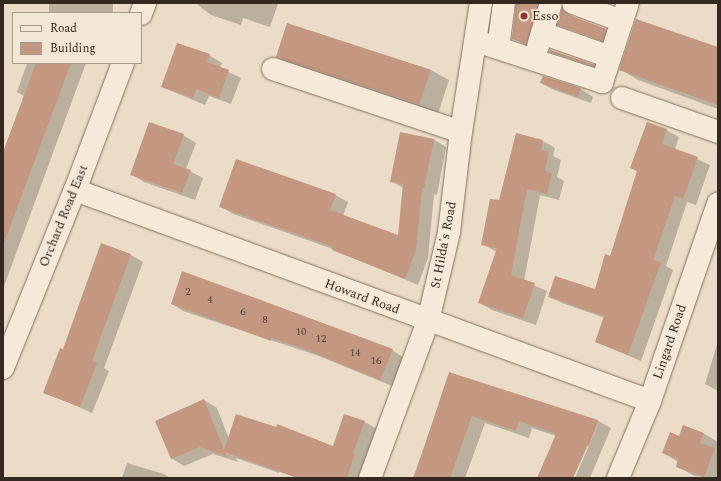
<!DOCTYPE html>
<html>
<head>
<meta charset="utf-8">
<style>
  body { margin:0 }
  #map { position:relative; width:721px; height:481px; overflow:hidden; background:#eadcc6; font-family:Spectral,serif }
  div>[style] { position:absolute }
  [style*='--x'] { left:calc(var(--x)*1px); top:calc(var(--y)*1px); width:calc(var(--w)*1px); rotate:calc(var(--a)*1deg) }
  .shadow>* { inset:0; background:#0003; transform-origin:0 0 }
  .building>* { inset:0; background:#c49780; transform-origin:0 0 }
  .roads { filter:drop-shadow(0 0 1px #836f5e) drop-shadow(0 0 1px #836f5e) }
  .minor>* { height:22px; margin:-11px; padding:0 11px; transform-origin:11px; border-radius:11px; background:#f5ead8 }
  .dots>* { width:11px; height:11px; translate:-50% -50%; box-sizing:border-box; border:2px solid #f2e7d5; border-radius:50% }
  span { translate:-50% -50%; white-space:nowrap; text-align:center; line-height:1.15; -webkit-text-stroke:3.5px #f2e7d5; paint-order:stroke }
  .number-label { font-size:11px; color:#594438 }
  .number-label span { -webkit-text-stroke-width:0 }
  .poi-label { font-size:13px; color:#352820 }
  .left { translate:0 -50%; text-align:left }
  .street-label { font-size:13px; color:#352820 }
  .frame { position:absolute; inset:0; border:4px solid #352820; pointer-events:none }
  .legend { position:absolute; left:12px; top:12px; width:130px; height:52px; box-sizing:border-box; background:#f2e7d5; border:1px solid #a69b8d; margin:0; padding:5px 7px; list-style:none; font-size:12px; color:#352820 }
  .legend li { display:flex; align-items:center; gap:8px; height:20px }
  .legend b { width:20px; border:1px solid #a69b8d }
</style>
</head>
<body>
<div id="map">
  <div class="shadow">
    <i style="left:49px;top:3px;width:64px;height:11px"></i>
    <i style="clip-path:polygon(195px 3px,277px 3px,278px 4px,270px 27px,243px 18px,241px 25px,211px 15px)"></i>
    <i style="clip-path:polygon(516px 3px,555px 3px,539px 51px,513px 39px)"></i>
    <i style="clip-path:polygon(563px 10px,573px 17px,612px 33px,609px 44px,559px 25px)"></i>
    <i style="clip-path:polygon(288px 24px,431px 70px,449px 80px,438px 114px,295px 67px,277px 57px)"></i>
    <i style="clip-path:polygon(718px 48px,718px 109px,638px 80px,620px 69px)"></i>
    <i style="clip-path:polygon(209px 55px,222px 63px,220px 68px,241px 78px,231px 104px,209px 96px,205px 105px,162px 87px)"></i>
    <i style="clip-path:polygon(558px 55px,594px 66px,599px 69px)"></i>
    <i style="clip-path:polygon(27px 63px,86px 63px,3px 289px,3px 161px,24px 96px,17px 92px)"></i>
    <i style="clip-path:polygon(543px 77px,581px 89px,593px 97px,591px 103px,554px 90px,541px 83px)"></i>
    <i style="clip-path:polygon(666px 130px,679px 137px,675px 149px,710px 165px,696px 205px,687px 202px,666px 266px,673px 270px,641px 361px,596px 342px,605px 318px,562px 303px,549px 296px,596px 291px,611px 257px,638px 172px,632px 168px)"></i>
    <i style="clip-path:polygon(183px 135px,196px 143px,186px 169px,203px 178px,195px 200px,144px 182px,131px 174px)"></i>
    <i style="clip-path:polygon(433px 139px,446px 147px,437px 195px,434px 194px,428px 258px,418px 285px,333px 249px,233px 214px,220px 206px,335px 195px,348px 202px,343px 216px,399px 237px,403px 188px,391px 181px)"></i>
    <i style="clip-path:polygon(543px 141px,555px 148px,553px 156px,561px 160px,557px 177px,564px 181px,559px 200px,540px 195px,524px 281px,547px 291px,536px 325px,492px 310px,480px 303px,497px 252px,482px 244px,500px 201px)"></i>
    <i style="clip-path:polygon(131px 255px,143px 262px,104px 368px,109px 371px,92px 413px,45px 392px,64px 351px)"></i>
    <i style="clip-path:polygon(172px 304px,392px 350px,403px 357px,392px 386px,319px 356px,183px 311px)"></i>
    <i style="clip-path:polygon(718px 341px,718px 391px,705px 384px)"></i>
    <i style="clip-path:polygon(450px 373px,598px 421px,611px 428px,590px 478px,575px 478px,599px 422px,573px 478px,539px 478px,556px 436px,532px 428px,529px 438px,485px 423px,465px 478px,413px 478px)"></i>
    <i style="clip-path:polygon(204px 400px,217px 408px,229px 439px,292px 437px,279px 473px,236px 458px,238px 462px,213px 454px,184px 466px,171px 458px)"></i>
    <i style="clip-path:polygon(365px 422px,377px 429px,365px 460px,367px 462px,362px 478px,301px 478px)"></i>
    <i style="clip-path:polygon(703px 433px,718px 442px,718px 478px,694px 476px,677px 466px,678px 462px,663px 453px,679px 437px)"></i>
    <i style="clip-path:polygon(127px 463px,164px 474px,170px 478px,122px 478px)"></i>
  </div>
  <div class="building">
    <i style="clip-path:polygon(516px 3px,538px 3px,526px 44px,512px 39px)"></i>
    <i style="clip-path:polygon(562px 9px,569px 15px,606px 29px,602px 41px,557px 25px)"></i>
    <i style="clip-path:polygon(636px 19px,718px 47px,718px 105px,619px 70px)"></i>
    <i style="left:287px;top:23px;width:151px;height:36px;rotate:18deg"></i>
    <i style="clip-path:polygon(177px 43px,210px 54px,207px 62px,229px 70px,219px 98px,196px 89px,193px 98px,161px 87px)"></i>
    <i style="clip-path:polygon(550px 50px,595px 65px,594px 66px,549px 52px)"></i>
    <i style="clip-path:polygon(36px 63px,71px 63px,4px 243px,3px 152px)"></i>
    <i style="clip-path:polygon(543px 76px,581px 88px,578px 97px,540px 83px)"></i>
    <i style="clip-path:polygon(149px 122px,184px 134px,173px 164px,191px 170px,182px 193px,130px 175px)"></i>
    <i style="clip-path:polygon(647px 122px,667px 129px,662px 144px,698px 157px,683px 199px,675px 196px,653px 260px,661px 262px,628px 355px,595px 342px,604px 316px,548px 297px,555px 276px,595px 289px,605px 254px,610px 256px,637px 171px,630px 168px)"></i>
    <i style="clip-path:polygon(400px 132px,434px 139px,424px 188px,422px 188px,416px 250px,405px 279px,332px 250px,333px 247px,219px 207px,236px 159px,336px 194px,330px 210px,398px 235px,403px 184px,390px 182px)"></i>
    <i style="clip-path:polygon(516px 133px,543px 140px,541px 150px,549px 152px,545px 171px,552px 173px,547px 194px,527px 189px,511px 275px,535px 283px,523px 318px,478px 303px,497px 248px,481px 245px,490px 199px,499px 200px)"></i>
    <i style="clip-path:polygon(101px 243px,131px 254px,92px 361px,97px 363px,80px 407px,43px 393px,60px 348px,63px 349px)"></i>
    <i style="clip-path:polygon(182px 271px,393px 349px,380px 380px,306px 350px,272px 338px,271px 341px,171px 304px)"></i>
    <i style="clip-path:polygon(449px 372px,598px 420px,589px 446px,587px 445px,573px 478px,537px 478px,556px 434px,519px 421px,516px 431px,472px 416px,450px 478px,414px 478px)"></i>
    <i style="clip-path:polygon(204px 399px,224px 450px,236px 414px,276px 427px,277px 424px,333px 446px,344px 414px,365px 421px,353px 453px,355px 454px,347px 478px,297px 478px,225px 452px,226px 456px,200px 447px,171px 459px,155px 421px)"></i>
    <i style="clip-path:polygon(683px 425px,704px 433px,700px 443px,715px 448px,704px 477px,676px 467px,678px 459px,662px 453px,670px 432px,679px 436px)"></i>
  </div>
  <div class="roads">
    <div class="minor">
      <i style="--x:573;--y:3;--w:52;--a:20.2"></i>
      <i style="--x:141;--y:14;--w:12;--a:-70"></i>
      <i style="--x:542;--y:33;--w:72;--a:19.4"></i>
      <i style="--x:476;--y:41;--w:133;--a:18"></i>
      <i style="--x:602;--y:82;--w:83;--a:-71.8"></i>
      <i style="--x:538;--y:46;--w:45;--a:-73.2"></i>
      <i style="--x:498;--y:48;--w:45;--a:-82.4"></i>
      <i style="--x:273;--y:69;--w:198;--a:18.5"></i>
      <i style="--x:622;--y:98;--w:102;--a:19.5"></i>
      <i style="--x:75;--y:190;--w:612;--a:20.15"></i>
      <i style="--x:3;--y:368;--w:192;--a:-68"></i>
      <i style="--x:75;--y:190;--w:136;--a:-69.3"></i>
      <i style="--x:370;--y:478;--w:167;--a:-69.7"></i>
      <i style="--x:428;--y:321;--w:91;--a:-76.7"></i>
      <i style="--x:449;--y:232;--w:101;--a:-83.2"></i>
      <i style="--x:461;--y:132;--w:131;--a:-81.2"></i>
      <i style="--x:618;--y:478;--w:83;--a:-67.4"></i>
      <i style="--x:650;--y:401;--w:209;--a:-71"></i>
    </div>
  </div>
  <div class="dots">
    <i style="left:524px;top:16px;background:#8c343c"></i>
  </div>
  <div class="number-label">
    <span style="left:188px;top:292px">2</span>
    <span style="left:210px;top:300px">4</span>
    <span style="left:243px;top:312px">6</span>
    <span style="left:265px;top:320px">8</span>
    <span style="left:301px;top:332px">10</span>
    <span style="left:321px;top:339px">12</span>
    <span style="left:355px;top:353px">14</span>
    <span style="left:376px;top:361px">16</span>
  </div>
  <div class="poi-label">
    <span class="left" style="left:532px;top:16px">Esso</span>
  </div>
  <div class="street-label">
    <span style="left:64px;top:216px;rotate:-68deg">Orchard Road East</span>
    <span style="left:444px;top:245px;rotate:-79deg">St Hilda's Road</span>
    <span style="left:362px;top:297px;rotate:20deg">Howard Road</span>
    <span style="left:670px;top:342px;rotate:-71deg">Lingard Road</span>
  </div>
  <div class="frame"></div>
  <ul class="legend">
  <li><b style="height:5px;background:#f5ead8"></b>Road</li>
  <li><b style="height:11px;background:#c49780"></b>Building</li>
  </ul>
</div>
</body>
</html>
